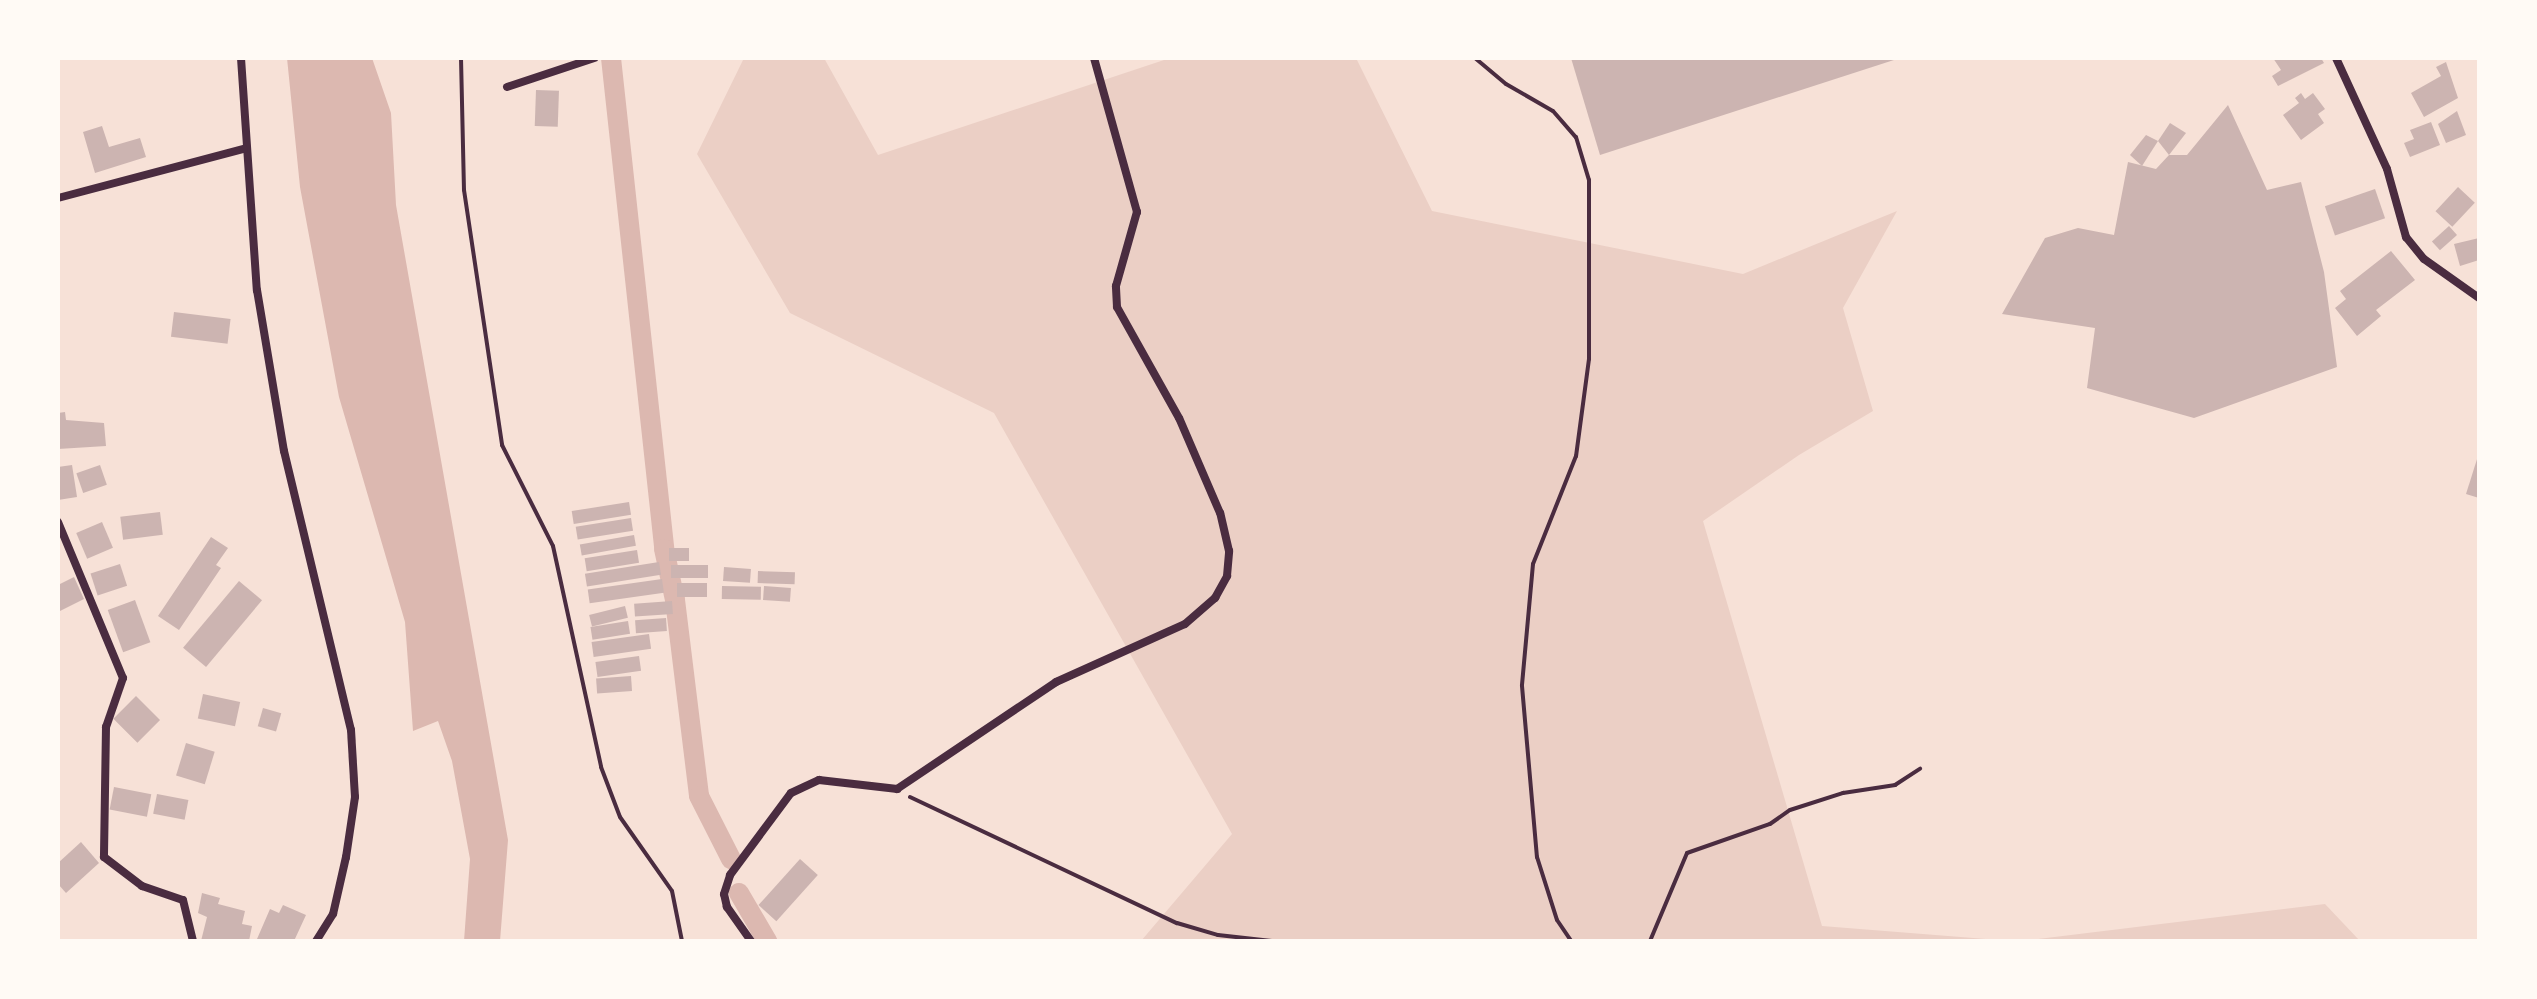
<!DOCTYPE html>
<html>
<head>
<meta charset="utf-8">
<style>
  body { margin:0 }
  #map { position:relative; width:2537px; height:999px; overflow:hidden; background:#f7e1d7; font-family:Literata,serif }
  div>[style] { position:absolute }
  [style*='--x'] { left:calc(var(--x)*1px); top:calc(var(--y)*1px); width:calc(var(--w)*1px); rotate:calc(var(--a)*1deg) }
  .green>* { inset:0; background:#ebcfc5 }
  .water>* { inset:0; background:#dcb8b0 }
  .canal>* { height:20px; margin:-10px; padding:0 10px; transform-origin:10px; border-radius:10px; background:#dcb8b0 }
  .building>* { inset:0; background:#ccb4b1; transform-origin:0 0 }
  .path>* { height:4px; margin:-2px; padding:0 2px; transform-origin:2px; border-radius:2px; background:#4a2c40 }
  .minor>* { height:8px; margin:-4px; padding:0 4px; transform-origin:4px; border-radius:4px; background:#4a2c40 }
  span { translate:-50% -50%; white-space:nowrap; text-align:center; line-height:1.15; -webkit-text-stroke:8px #fffaf5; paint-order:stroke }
  .frame { position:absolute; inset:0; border:60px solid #fffaf5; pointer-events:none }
</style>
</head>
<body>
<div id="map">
  <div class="green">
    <i style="clip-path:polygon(744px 58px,824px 58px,878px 155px,1170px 58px,1356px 58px,1432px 211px,1743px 274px,1897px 211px,1843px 308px,1873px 411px,1799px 455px,1703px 521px,1822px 926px,2011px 941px,1141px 941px,1232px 834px,994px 413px,790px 313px,697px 154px)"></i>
    <i style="clip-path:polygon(2325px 904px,2360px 941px,2021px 941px)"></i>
  </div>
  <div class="water">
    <i style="clip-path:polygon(287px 58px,372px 58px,391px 113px,396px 205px,508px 840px,500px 941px,464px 941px,470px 859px,452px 761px,438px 721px,413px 731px,405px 622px,339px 397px,300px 187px)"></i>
  </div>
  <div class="canal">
    <i style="--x:611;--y:58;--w:494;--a:83.8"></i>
    <i style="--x:664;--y:549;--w:52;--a:77.8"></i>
    <i style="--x:675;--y:600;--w:197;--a:83"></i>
    <i style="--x:699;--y:796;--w:71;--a:63.1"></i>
    <i style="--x:739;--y:893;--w:56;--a:59.7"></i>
  </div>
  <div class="building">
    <i style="clip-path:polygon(1571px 58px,1897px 58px,1897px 59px,1600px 155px)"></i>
    <i style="clip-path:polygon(2273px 58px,2321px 58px,2324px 63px,2278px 86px,2272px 76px,2281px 70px)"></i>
    <i style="clip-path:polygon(2446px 62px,2458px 98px,2424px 117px,2411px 93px,2441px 76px,2436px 67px)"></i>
    <i style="left:536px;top:90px;width:23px;height:36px;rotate:2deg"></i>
    <i style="clip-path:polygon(2301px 93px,2305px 99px,2313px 93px,2325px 109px,2318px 114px,2324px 123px,2301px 140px,2283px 115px,2299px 103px,2295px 98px)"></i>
    <i style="clip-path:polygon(2228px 105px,2267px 190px,2301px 182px,2324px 272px,2337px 367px,2194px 418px,2087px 388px,2095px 328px,2002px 314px,2045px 238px,2078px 228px,2114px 235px,2128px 162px,2156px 169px,2169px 155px,2187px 155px)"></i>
    <i style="clip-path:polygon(2457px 111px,2466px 135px,2446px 143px,2438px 124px)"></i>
    <i style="clip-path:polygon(2431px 122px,2440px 145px,2410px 157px,2404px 143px,2414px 139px,2410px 130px)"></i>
    <i style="clip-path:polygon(2170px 123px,2186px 133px,2169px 155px,2158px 141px)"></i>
    <i style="clip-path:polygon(102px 126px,109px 147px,140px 138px,146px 157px,95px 173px,83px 132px)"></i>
    <i style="clip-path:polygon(2146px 135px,2158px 141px,2142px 166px,2130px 155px)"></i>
    <i style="left:2458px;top:187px;width:23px;height:33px;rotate:43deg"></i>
    <i style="left:2375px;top:189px;width:31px;height:53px;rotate:71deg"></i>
    <i style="left:2449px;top:226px;width:12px;height:23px;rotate:48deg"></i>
    <i style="clip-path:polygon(2479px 238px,2479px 260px,2460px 266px,2454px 244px)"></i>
    <i style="clip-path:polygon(2391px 251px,2415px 280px,2376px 310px,2381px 316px,2357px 336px,2335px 308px,2346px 299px,2340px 291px)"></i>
    <i style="left:174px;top:312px;width:57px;height:25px;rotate:7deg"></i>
    <i style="clip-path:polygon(65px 412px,66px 420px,104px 423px,106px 446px,58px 449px,58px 413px)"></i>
    <i style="clip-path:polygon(2478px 456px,2479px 456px,2479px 498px,2466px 494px)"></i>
    <i style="clip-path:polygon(72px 465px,77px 497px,58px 500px,58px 467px)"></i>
    <i style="left:100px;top:465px;width:21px;height:25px;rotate:71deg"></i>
    <i style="left:629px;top:502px;width:13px;height:58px;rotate:81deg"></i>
    <i style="left:160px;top:512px;width:23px;height:40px;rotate:83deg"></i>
    <i style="left:631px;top:518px;width:13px;height:56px;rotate:81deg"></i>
    <i style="left:102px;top:522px;width:28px;height:28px;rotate:67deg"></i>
    <i style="left:634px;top:535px;width:11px;height:55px;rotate:80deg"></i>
    <i style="clip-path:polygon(211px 537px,228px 548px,216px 565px,221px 568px,179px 630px,158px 616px)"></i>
    <i style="left:669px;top:548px;width:20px;height:13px"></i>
    <i style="left:637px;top:550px;width:13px;height:53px;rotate:81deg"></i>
    <i style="left:659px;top:562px;width:13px;height:75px;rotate:81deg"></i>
    <i style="left:120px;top:564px;width:23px;height:31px;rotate:72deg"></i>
    <i style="left:708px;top:565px;width:13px;height:37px;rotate:90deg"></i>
    <i style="left:724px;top:567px;width:27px;height:14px;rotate:4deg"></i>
    <i style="left:758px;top:571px;width:37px;height:12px;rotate:2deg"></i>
    <i style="clip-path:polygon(74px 577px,84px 599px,58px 612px,58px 585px)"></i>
    <i style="left:662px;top:579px;width:14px;height:75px;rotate:82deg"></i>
    <i style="left:239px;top:581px;width:30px;height:87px;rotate:40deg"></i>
    <i style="left:677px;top:583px;width:30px;height:14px"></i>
    <i style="left:722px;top:586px;width:39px;height:13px;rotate:1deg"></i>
    <i style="left:764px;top:586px;width:27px;height:14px;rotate:4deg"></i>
    <i style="left:135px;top:600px;width:45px;height:29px;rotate:70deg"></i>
    <i style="left:672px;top:601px;width:13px;height:38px;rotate:86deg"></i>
    <i style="left:625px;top:606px;width:12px;height:37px;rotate:76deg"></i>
    <i style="left:666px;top:618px;width:13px;height:31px;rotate:86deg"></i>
    <i style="left:628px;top:621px;width:13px;height:38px;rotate:81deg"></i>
    <i style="left:649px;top:634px;width:15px;height:58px;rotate:82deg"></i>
    <i style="left:639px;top:656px;width:15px;height:44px;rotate:82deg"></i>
    <i style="left:631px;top:676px;width:15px;height:35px;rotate:86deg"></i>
    <i style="left:203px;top:694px;width:38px;height:25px;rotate:12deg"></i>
    <i style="left:136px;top:696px;width:34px;height:32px;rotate:45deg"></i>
    <i style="left:263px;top:708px;width:19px;height:19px;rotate:16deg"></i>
    <i style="left:186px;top:743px;width:30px;height:34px;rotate:17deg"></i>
    <i style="left:114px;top:787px;width:38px;height:23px;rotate:11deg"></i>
    <i style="left:157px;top:794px;width:32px;height:20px;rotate:11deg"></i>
    <i style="clip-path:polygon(81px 842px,99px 863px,66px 893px,58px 884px,58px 863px)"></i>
    <i style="left:800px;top:859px;width:24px;height:62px;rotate:42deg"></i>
    <i style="clip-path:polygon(202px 893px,220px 898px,218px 904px,245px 911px,242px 924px,252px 926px,249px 941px,201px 941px,207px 917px,198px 913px)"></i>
    <i style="clip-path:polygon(283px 905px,306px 915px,294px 941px,257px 939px,270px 909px,279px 913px)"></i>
  </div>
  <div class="path">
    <i style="--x:461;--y:58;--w:132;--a:88.7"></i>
    <i style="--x:464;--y:190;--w:258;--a:81.5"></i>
    <i style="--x:502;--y:445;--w:113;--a:63.2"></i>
    <i style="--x:553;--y:546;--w:226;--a:77.7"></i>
    <i style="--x:601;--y:767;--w:53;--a:69.2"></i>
    <i style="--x:620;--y:817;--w:90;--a:54.9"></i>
    <i style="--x:672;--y:891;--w:51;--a:78.7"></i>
    <i style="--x:1475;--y:58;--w:40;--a:40"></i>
    <i style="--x:1506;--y:84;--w:54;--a:29.9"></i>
    <i style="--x:1553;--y:111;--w:35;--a:49"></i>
    <i style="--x:1576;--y:137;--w:45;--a:73.2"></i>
    <i style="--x:1589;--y:180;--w:179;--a:90"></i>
    <i style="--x:1589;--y:359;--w:98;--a:97.6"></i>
    <i style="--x:1576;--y:456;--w:116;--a:111.7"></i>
    <i style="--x:1533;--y:564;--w:122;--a:95.2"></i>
    <i style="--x:1522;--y:686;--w:172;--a:85"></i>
    <i style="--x:1537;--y:857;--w:66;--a:72.4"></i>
    <i style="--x:1557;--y:920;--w:25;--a:56"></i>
    <i style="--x:910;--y:797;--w:295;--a:25.3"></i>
    <i style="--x:1177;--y:923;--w:43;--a:16.3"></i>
    <i style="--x:1218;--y:935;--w:54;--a:6.3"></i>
    <i style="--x:1281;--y:941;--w:54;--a:0"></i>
    <i style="--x:1650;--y:941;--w:95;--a:-67.2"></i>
    <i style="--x:1687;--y:853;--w:88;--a:-19.3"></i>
    <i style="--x:1770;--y:824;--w:24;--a:-35"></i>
    <i style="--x:1790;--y:810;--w:56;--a:-17.8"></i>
    <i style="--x:1843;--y:793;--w:53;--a:-8.7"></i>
    <i style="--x:1895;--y:785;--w:30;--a:-33"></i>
  </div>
  <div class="minor">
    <i style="--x:241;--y:58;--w:233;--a:86.1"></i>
    <i style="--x:257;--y:290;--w:163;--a:80.5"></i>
    <i style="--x:284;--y:451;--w:287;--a:76.5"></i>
    <i style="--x:351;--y:730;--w:67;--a:86.6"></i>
    <i style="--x:355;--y:797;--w:61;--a:98.5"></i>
    <i style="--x:346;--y:857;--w:58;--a:102.8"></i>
    <i style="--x:333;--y:914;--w:32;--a:122"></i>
    <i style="--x:2336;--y:58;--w:122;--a:65.3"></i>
    <i style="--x:2387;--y:169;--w:71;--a:74.4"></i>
    <i style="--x:2406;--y:237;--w:28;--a:51"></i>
    <i style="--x:2424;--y:259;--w:67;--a:35.3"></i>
    <i style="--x:507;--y:87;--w:92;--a:-18.4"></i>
    <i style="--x:58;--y:198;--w:192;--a:-14.8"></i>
    <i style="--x:58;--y:522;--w:169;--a:67.4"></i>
    <i style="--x:123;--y:678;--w:52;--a:109.1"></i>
    <i style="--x:106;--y:727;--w:130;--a:90.9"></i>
    <i style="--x:104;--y:857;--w:48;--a:37.3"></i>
    <i style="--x:142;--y:886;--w:43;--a:18.9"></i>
    <i style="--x:183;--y:900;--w:42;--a:76.3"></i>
    <i style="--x:751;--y:941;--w:42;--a:-125.2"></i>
    <i style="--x:727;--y:907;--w:13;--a:-103"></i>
    <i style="--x:724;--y:894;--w:20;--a:-72"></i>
    <i style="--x:730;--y:875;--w:102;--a:-53.4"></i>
    <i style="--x:791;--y:793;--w:31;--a:-25"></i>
    <i style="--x:819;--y:780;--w:79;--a:6.6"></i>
    <i style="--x:897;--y:789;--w:192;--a:-33.9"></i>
    <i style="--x:1056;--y:682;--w:141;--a:-24.2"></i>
    <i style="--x:1185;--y:624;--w:40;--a:-41"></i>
    <i style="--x:1215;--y:598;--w:25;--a:-61"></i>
    <i style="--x:1227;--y:576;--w:25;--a:-85"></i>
    <i style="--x:1229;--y:551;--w:39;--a:-103"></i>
    <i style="--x:1220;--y:513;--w:103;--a:-113.3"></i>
    <i style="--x:1179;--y:418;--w:127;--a:-119.2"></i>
    <i style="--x:1117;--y:307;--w:21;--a:-93"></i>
    <i style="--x:1116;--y:286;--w:77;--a:-74.2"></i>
    <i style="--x:1137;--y:212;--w:160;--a:-105.6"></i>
  </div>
  <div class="frame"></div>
</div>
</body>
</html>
